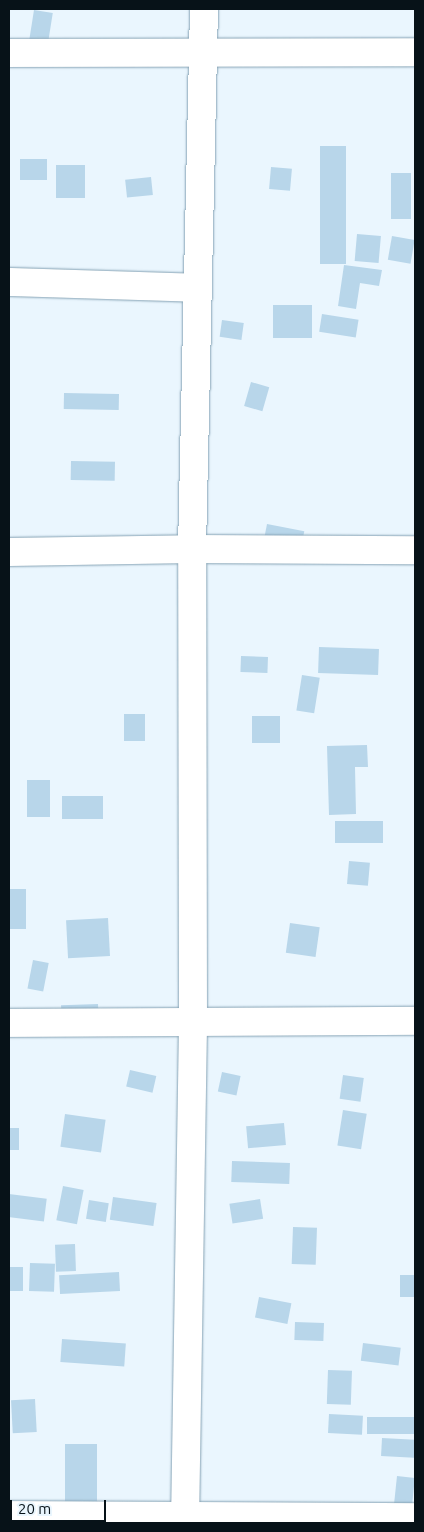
<!DOCTYPE html>
<html>
<head>
<meta charset="utf-8">
<style>
  body { margin:0 }
  #map { position:relative; width:424px; height:1532px; overflow:hidden; background:#eaf6fe; font-family:Ubuntu,sans-serif }
  div>[style] { position:absolute }
  [style*='--x'] { left:calc(var(--x)*1px); top:calc(var(--y)*1px); width:calc(var(--w)*1px); rotate:calc(var(--a)*1deg) }
  .building>* { inset:0; background:#b8d6ea; transform-origin:0 0 }
  .roads { filter:drop-shadow(0 0 1px #85a2b4) drop-shadow(0 0 1px #85a2b4) }
  .minor>* { height:28px; margin:-14px; padding:0 14px; transform-origin:14px; border-radius:14px; background:#fff }
  span { translate:-50% -50%; white-space:nowrap; text-align:center; line-height:1.15; -webkit-text-stroke:5px #eaf6fe; paint-order:stroke }
  .frame { position:absolute; inset:0; border:10px solid #071218; pointer-events:none }
  .scale { position:absolute; left:10px; top:1500px; width:96px; height:22px; box-sizing:border-box; border:2px solid #071218; border-top:0; padding-left:6px; font-size:15px; line-height:18px; white-space:nowrap; color:#071218; -webkit-text-stroke:4px #eaf6fe; paint-order:stroke }
</style>
</head>
<body>
<div id="map">
  <div class="building">
    <i style="left:34px;top:10px;width:19px;height:50px;rotate:9deg"></i>
    <i style="left:320px;top:146px;width:26px;height:118px"></i>
    <i style="left:20px;top:159px;width:27px;height:21px"></i>
    <i style="left:56px;top:165px;width:29px;height:33px"></i>
    <i style="left:271px;top:167px;width:21px;height:22px;rotate:5deg"></i>
    <i style="left:391px;top:173px;width:20px;height:46px"></i>
    <i style="left:151px;top:177px;width:18px;height:26px;rotate:84deg"></i>
    <i style="left:357px;top:234px;width:24px;height:27px;rotate:5deg"></i>
    <i style="left:392px;top:236px;width:23px;height:24px;rotate:10deg"></i>
    <i style="clip-path:polygon(344px 265px,382px 270px,379px 286px,360px 283px,356px 309px,338px 306px)"></i>
    <i style="left:312px;top:305px;width:33px;height:39px;rotate:90deg"></i>
    <i style="left:322px;top:314px;width:37px;height:18px;rotate:9deg"></i>
    <i style="left:222px;top:320px;width:22px;height:17px;rotate:8deg"></i>
    <i style="left:251px;top:382px;width:19px;height:25px;rotate:16deg"></i>
    <i style="left:64px;top:393px;width:55px;height:16px;rotate:1deg"></i>
    <i style="left:71px;top:461px;width:44px;height:19px;rotate:1deg"></i>
    <i style="left:267px;top:524px;width:38px;height:25px;rotate:11deg"></i>
    <i style="left:319px;top:647px;width:60px;height:26px;rotate:2deg"></i>
    <i style="left:241px;top:656px;width:27px;height:16px;rotate:2deg"></i>
    <i style="left:302px;top:675px;width:18px;height:36px;rotate:9deg"></i>
    <i style="left:124px;top:714px;width:21px;height:27px"></i>
    <i style="left:280px;top:716px;width:27px;height:28px;rotate:90deg"></i>
    <i style="clip-path:polygon(367px 745px,368px 767px,355px 767px,356px 814px,329px 815px,327px 746px)"></i>
    <i style="left:27px;top:780px;width:23px;height:37px"></i>
    <i style="left:103px;top:796px;width:23px;height:41px;rotate:90deg"></i>
    <i style="left:335px;top:821px;width:48px;height:22px"></i>
    <i style="left:349px;top:861px;width:21px;height:23px;rotate:5deg"></i>
    <i style="left:26px;top:889px;width:40px;height:17px;rotate:90deg"></i>
    <i style="left:108px;top:918px;width:38px;height:42px;rotate:87deg"></i>
    <i style="left:290px;top:923px;width:30px;height:30px;rotate:8deg"></i>
    <i style="left:33px;top:960px;width:16px;height:29px;rotate:11deg"></i>
    <i style="left:98px;top:1004px;width:24px;height:37px;rotate:88deg"></i>
    <i style="left:130px;top:1070px;width:27px;height:17px;rotate:13deg"></i>
    <i style="left:222px;top:1072px;width:19px;height:20px;rotate:12deg"></i>
    <i style="left:343px;top:1075px;width:21px;height:24px;rotate:8deg"></i>
    <i style="left:343px;top:1110px;width:24px;height:36px;rotate:9deg"></i>
    <i style="left:65px;top:1114px;width:41px;height:33px;rotate:8deg"></i>
    <i style="left:284px;top:1123px;width:22px;height:38px;rotate:85deg"></i>
    <i style="left:9px;top:1128px;width:10px;height:22px"></i>
    <i style="left:232px;top:1161px;width:58px;height:21px;rotate:2deg"></i>
    <i style="left:63px;top:1186px;width:21px;height:35px;rotate:11deg"></i>
    <i style="left:9px;top:1194px;width:38px;height:23px;rotate:7deg"></i>
    <i style="left:113px;top:1197px;width:44px;height:23px;rotate:8deg"></i>
    <i style="left:260px;top:1199px;width:20px;height:31px;rotate:81deg"></i>
    <i style="left:89px;top:1200px;width:20px;height:19px;rotate:9deg"></i>
    <i style="left:293px;top:1227px;width:24px;height:37px;rotate:2deg"></i>
    <i style="left:75px;top:1244px;width:27px;height:20px;rotate:88deg"></i>
    <i style="left:30px;top:1263px;width:25px;height:28px;rotate:2deg"></i>
    <i style="left:9px;top:1267px;width:14px;height:24px"></i>
    <i style="left:119px;top:1272px;width:19px;height:60px;rotate:87deg"></i>
    <i style="left:415px;top:1275px;width:22px;height:15px;rotate:90deg"></i>
    <i style="left:259px;top:1297px;width:33px;height:21px;rotate:11deg"></i>
    <i style="left:295px;top:1322px;width:29px;height:18px;rotate:2deg"></i>
    <i style="left:62px;top:1339px;width:64px;height:23px;rotate:4deg"></i>
    <i style="left:363px;top:1343px;width:38px;height:18px;rotate:7deg"></i>
    <i style="left:328px;top:1370px;width:24px;height:34px;rotate:2deg"></i>
    <i style="left:35px;top:1399px;width:33px;height:24px;rotate:87deg"></i>
    <i style="left:329px;top:1414px;width:34px;height:19px;rotate:3deg"></i>
    <i style="left:367px;top:1417px;width:48px;height:17px"></i>
    <i style="left:382px;top:1438px;width:33px;height:18px;rotate:3deg"></i>
    <i style="left:65px;top:1444px;width:32px;height:62px"></i>
    <i style="left:397px;top:1476px;width:18px;height:34px;rotate:6deg"></i>
  </div>
  <div class="roads">
    <div class="minor">
      <i style="--x:9;--y:53;--w:406;--a:-0.1"></i>
      <i style="--x:9;--y:282;--w:188;--a:1.8"></i>
      <i style="--x:9;--y:552;--w:183;--a:-0.9"></i>
      <i style="--x:192;--y:549;--w:223;--a:0.3"></i>
      <i style="--x:9;--y:1023;--w:406;--a:-0.3"></i>
      <i style="--x:9;--y:1515;--w:406;--a:0.3"></i>
      <i style="--x:185;--y:1523;--w:500;--a:-89.08"></i>
      <i style="--x:193;--y:1023;--w:474;--a:-90.1"></i>
      <i style="--x:192;--y:549;--w:540;--a:-88.73"></i>
    </div>
  </div>
  <div class="frame"></div>
  <div class="scale">20 m</div>
</div>
</body>
</html>
